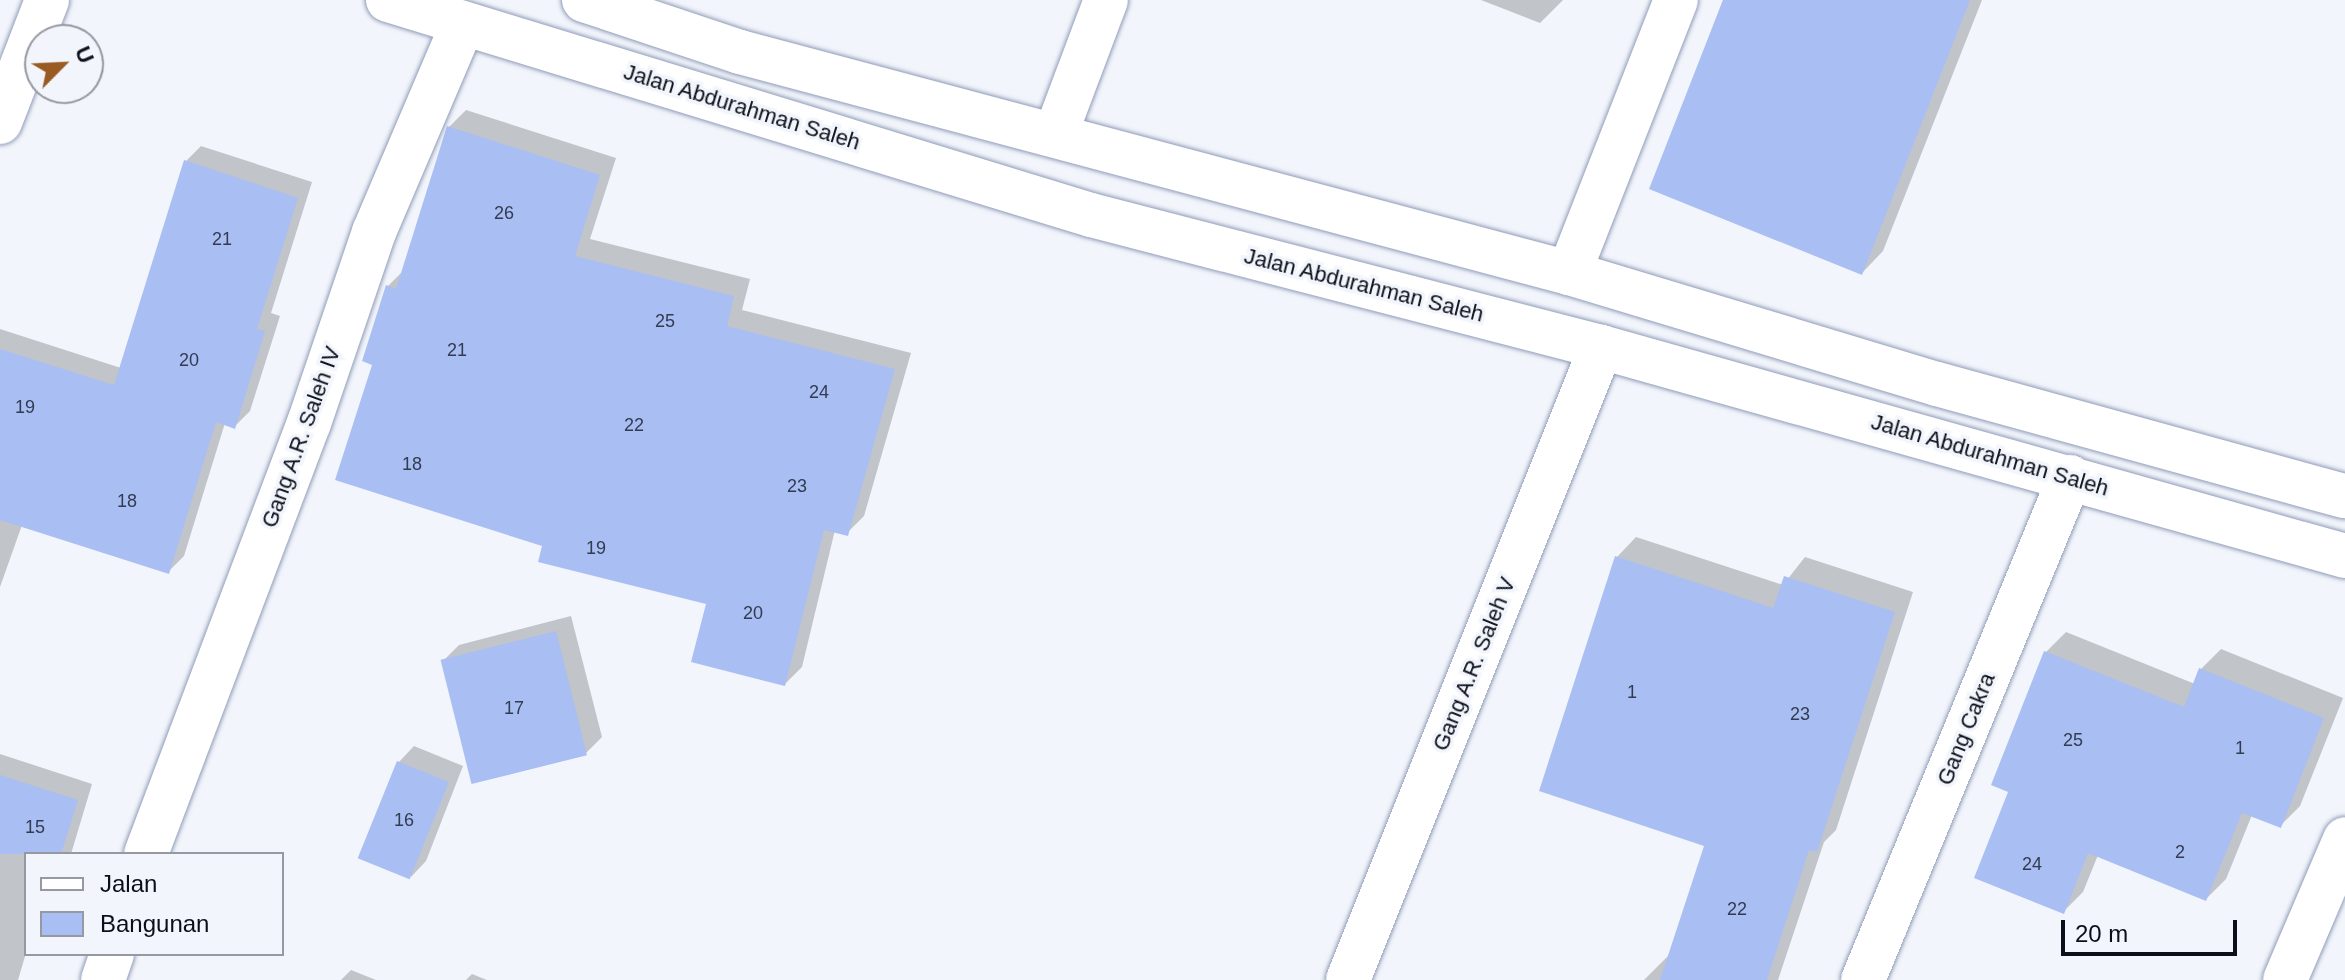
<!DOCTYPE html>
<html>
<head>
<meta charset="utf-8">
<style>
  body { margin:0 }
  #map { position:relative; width:2345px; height:980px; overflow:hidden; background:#f2f5fb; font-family:Arial,sans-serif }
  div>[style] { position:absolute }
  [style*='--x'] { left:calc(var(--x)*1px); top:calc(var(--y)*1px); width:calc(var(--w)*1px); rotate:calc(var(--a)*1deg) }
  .shadow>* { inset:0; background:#0003 }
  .building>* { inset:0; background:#a9bef3; transform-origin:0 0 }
  .roads { filter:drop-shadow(0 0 2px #909cb9) drop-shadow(0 0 2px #909cb9) }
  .minor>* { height:44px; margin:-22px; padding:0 22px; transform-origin:22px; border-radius:22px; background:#fff }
  .tertiary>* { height:44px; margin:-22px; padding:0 22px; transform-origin:22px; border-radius:22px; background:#fff }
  span { translate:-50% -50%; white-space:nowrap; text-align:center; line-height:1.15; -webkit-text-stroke:7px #f2f5fb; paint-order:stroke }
  .number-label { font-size:18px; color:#323b50 }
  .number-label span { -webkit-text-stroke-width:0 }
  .street-label { font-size:22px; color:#0b0f19 }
  .legend { position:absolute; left:24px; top:852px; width:260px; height:104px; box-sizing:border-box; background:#f2f5fb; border:2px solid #9699a1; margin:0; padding:10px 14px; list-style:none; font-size:24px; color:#0b0f19 }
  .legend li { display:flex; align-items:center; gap:16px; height:40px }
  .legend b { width:40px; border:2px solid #9699a1 }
  .north { position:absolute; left:24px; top:24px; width:80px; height:80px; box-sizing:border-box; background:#f2f5fb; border:2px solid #9699a1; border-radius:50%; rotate:66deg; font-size:22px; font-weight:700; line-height:32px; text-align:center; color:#0b0f19 }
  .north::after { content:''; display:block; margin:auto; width:28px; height:36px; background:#9a5b23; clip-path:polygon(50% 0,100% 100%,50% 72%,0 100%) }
  .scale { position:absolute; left:2061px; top:920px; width:176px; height:36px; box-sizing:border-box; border:4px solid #0b0f19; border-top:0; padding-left:10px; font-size:24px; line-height:28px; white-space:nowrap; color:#0b0f19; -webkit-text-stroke:6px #f2f5fb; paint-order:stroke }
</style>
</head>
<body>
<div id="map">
  <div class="shadow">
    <i style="clip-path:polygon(1481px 0,1563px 0,1540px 23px)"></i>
    <i style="clip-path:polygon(1723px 0,1982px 0,1883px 251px,1862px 273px,1652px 188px)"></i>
    <i style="clip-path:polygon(466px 110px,616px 158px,590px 239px,750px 279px,742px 310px,911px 353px,864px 516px,847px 533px,835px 530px,802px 667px,785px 684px,708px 602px,544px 545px,374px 363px,388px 286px,404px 270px,449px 127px)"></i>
    <i style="clip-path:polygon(201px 146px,312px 182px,271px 313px,280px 316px,250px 411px,235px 426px,225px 423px,184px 556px,168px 572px,22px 525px,0 587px,0 329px,121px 368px,186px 161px)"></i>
    <i style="clip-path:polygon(1636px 537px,1783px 585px,1805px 557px,1913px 592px,1836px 830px,1824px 842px,1778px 980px,1644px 980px,1670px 954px,1706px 845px,1617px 557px)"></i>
    <i style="clip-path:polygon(571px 616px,602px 737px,586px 753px,443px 661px,459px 645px)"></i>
    <i style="clip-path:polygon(2066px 632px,2195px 684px,2201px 669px,2221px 649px,2343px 698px,2300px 806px,2280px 826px,2252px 815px,2226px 879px,2206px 899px,2098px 855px,2083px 892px,2063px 912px,2011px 791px,1994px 784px,2046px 652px)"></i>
    <i style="clip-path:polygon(414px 746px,463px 766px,426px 861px,411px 877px,399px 762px)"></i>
    <i style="clip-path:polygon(0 754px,92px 784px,71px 854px,26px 854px,26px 953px,18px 980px,0 980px)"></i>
    <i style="clip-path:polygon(351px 970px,376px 980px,341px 980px)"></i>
    <i style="clip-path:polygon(472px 974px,487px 980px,466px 980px)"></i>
  </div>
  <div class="building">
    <i style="clip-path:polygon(1723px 0,1970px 0,1862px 275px,1649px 189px)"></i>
    <i style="clip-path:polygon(447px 126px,600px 175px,575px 256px,734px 296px,727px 326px,895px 369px,848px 536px,824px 530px,785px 686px,691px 662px,706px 604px,538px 562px,542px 546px,335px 480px,372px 365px,362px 361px,386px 285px,396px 289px)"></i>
    <i style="clip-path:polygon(184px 160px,298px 198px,257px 329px,265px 331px,235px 429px,216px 422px,169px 574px,0 520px,0 349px,114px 385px)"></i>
    <i style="clip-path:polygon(1615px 556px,1773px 608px,1784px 576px,1895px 612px,1817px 852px,1809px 850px,1767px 980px,1660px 980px,1704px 846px,1539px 791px)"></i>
    <i style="left:556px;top:631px;width:128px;height:119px;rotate:76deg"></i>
    <i style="clip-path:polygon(2044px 651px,2184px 707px,2199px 668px,2324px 718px,2281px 828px,2242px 813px,2206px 901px,2088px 853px,2064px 914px,1974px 878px,2008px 792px,1991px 785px)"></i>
    <i style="left:397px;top:761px;width:56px;height:105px;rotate:22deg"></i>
    <i style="clip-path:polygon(0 775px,78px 800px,61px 854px,0 854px)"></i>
  </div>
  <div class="roads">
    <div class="minor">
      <i style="--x:0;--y:122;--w:131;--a:-68.9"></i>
      <i style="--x:1056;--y:133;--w:142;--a:-69.4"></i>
      <i style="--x:1569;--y:273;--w:293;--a:-68.6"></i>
      <i style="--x:146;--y:854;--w:461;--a:-69.3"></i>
      <i style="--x:309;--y:423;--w:202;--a:-71.2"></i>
      <i style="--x:374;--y:232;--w:227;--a:-66.9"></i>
      <i style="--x:103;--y:980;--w:28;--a:-71"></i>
      <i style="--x:1348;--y:980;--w:682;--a:-68.21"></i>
      <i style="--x:1863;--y:980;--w:544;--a:-67.63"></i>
      <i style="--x:2285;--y:980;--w:153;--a:-66.9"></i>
    </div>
    <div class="tertiary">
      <i style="--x:388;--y:0;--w:735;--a:17.01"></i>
      <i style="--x:1091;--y:215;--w:527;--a:14.51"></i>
      <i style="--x:1601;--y:347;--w:773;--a:15.69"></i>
      <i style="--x:584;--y:0;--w:164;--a:18.4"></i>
      <i style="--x:740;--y:52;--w:858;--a:14.93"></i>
      <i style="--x:1569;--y:273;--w:384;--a:16.8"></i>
      <i style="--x:1937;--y:384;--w:423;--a:15.4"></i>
    </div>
  </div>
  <div class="number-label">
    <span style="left:504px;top:213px">26</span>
    <span style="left:222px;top:239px">21</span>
    <span style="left:665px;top:321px">25</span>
    <span style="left:457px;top:350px">21</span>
    <span style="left:189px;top:360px">20</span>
    <span style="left:819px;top:392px">24</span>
    <span style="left:25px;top:407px">19</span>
    <span style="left:634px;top:425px">22</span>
    <span style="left:412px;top:464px">18</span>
    <span style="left:797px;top:486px">23</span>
    <span style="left:127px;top:501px">18</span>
    <span style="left:596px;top:548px">19</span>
    <span style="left:753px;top:613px">20</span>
    <span style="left:1632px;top:692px">1</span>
    <span style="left:514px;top:708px">17</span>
    <span style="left:1800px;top:714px">23</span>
    <span style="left:2073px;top:740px">25</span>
    <span style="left:2240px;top:748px">1</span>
    <span style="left:404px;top:820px">16</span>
    <span style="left:35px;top:827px">15</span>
    <span style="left:2180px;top:852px">2</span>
    <span style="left:2032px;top:864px">24</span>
    <span style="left:1737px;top:909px">22</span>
  </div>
  <div class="street-label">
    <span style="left:742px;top:107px;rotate:17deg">Jalan Abdurahman Saleh</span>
    <span style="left:1364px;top:285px;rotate:14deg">Jalan Abdurahman Saleh</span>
    <span style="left:301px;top:437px;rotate:-70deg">Gang A.R. Saleh IV</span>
    <span style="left:1990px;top:455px;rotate:16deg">Jalan Abdurahman Saleh</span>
    <span style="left:1474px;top:664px;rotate:-68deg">Gang A.R. Saleh V</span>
    <span style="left:1966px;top:729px;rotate:-68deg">Gang Cakra</span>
  </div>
  <ul class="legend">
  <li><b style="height:10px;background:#fff"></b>Jalan</li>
  <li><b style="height:22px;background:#a9bef3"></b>Bangunan</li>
  </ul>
  <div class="north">U</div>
  <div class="scale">20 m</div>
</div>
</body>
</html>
